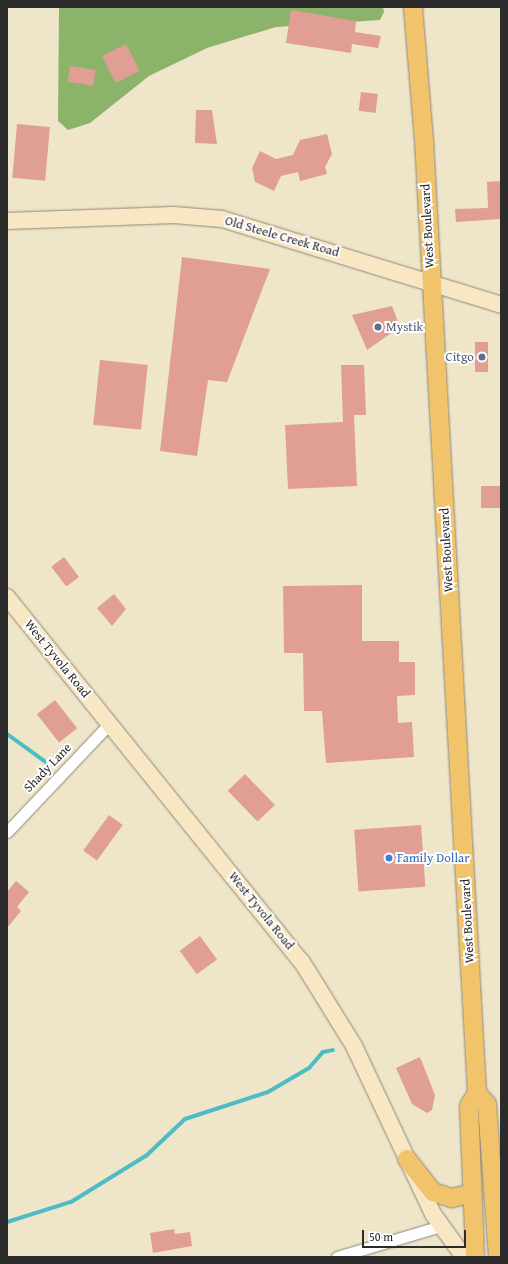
<!DOCTYPE html>
<html>
<head>
<meta charset="utf-8">
<style>
  body { margin:0 }
  #map { position:relative; width:508px; height:1264px; overflow:hidden; background:#efe6ca; font-family:"Gentium Book Plus",serif }
  div>[style] { position:absolute }
  [style*='--x'] { left:calc(var(--x)*1px); top:calc(var(--y)*1px); width:calc(var(--w)*1px); rotate:calc(var(--a)*1deg) }
  .forest>* { inset:0; background:#8bb369 }
  .stream>* { height:4px; margin:-2px; padding:0 2px; transform-origin:2px; border-radius:2px; background:#4dbcc5 }
  .building>* { inset:0; background:#e09e94; transform-origin:0 0 }
  .roads { filter:drop-shadow(0 0 1px #8d887a) drop-shadow(0 0 1px #8d887a) }
  .street>* { height:11px; margin:-5.5px; padding:0 5.5px; transform-origin:5.5px; border-radius:5.5px; background:#fff }
  .secondary>* { height:16px; margin:-8px; padding:0 8px; transform-origin:8px; border-radius:8px; background:#f9e7c3 }
  .primary>* { height:18px; margin:-9px; padding:0 9px; transform-origin:9px; border-radius:9px; background:#f1c36a }
  .dots>* { width:11px; height:11px; translate:-50% -50%; box-sizing:border-box; border:2px solid #fff; border-radius:50% }
  span { translate:-50% -50%; white-space:nowrap; text-align:center; line-height:1.15; -webkit-text-stroke:4px #fff; paint-order:stroke }
  .street-label { font-size:13px; color:#2b2b2b }
  .service-label { font-size:13px; color:#4e5e75 }
  .left { translate:0 -50%; text-align:left }
  .right { translate:-100% -50%; text-align:right }
  .shop-label { font-size:13px; color:#366cbe }
  .frame { position:absolute; inset:0; border:8px solid #2b2b2b; pointer-events:none }
  .scale { position:absolute; left:362px; top:1230px; width:104px; height:18px; box-sizing:border-box; border:2px solid #2b2b2b; border-top:0; padding-left:5px; font-size:12px; line-height:14px; white-space:nowrap; color:#2b2b2b; -webkit-text-stroke:3px #fff; paint-order:stroke }
</style>
</head>
<body>
<div id="map">
  <div class="forest">
    <i style="clip-path:polygon(59px 7px,383px 7px,384px 12px,380px 20px,276px 27px,207px 48px,149px 76px,90px 123px,68px 130px,58px 121px)"></i>
  </div>
  <div class="stream">
    <i style="--x:7;--y:734;--w:49;--a:35.9"></i>
    <i style="--x:7;--y:1222;--w:67;--a:-17.4"></i>
    <i style="--x:71;--y:1202;--w:89;--a:-31.7"></i>
    <i style="--x:147;--y:1155;--w:52;--a:-43.5"></i>
    <i style="--x:185;--y:1119;--w:87;--a:-18"></i>
    <i style="--x:268;--y:1092;--w:48;--a:-30.3"></i>
    <i style="--x:309;--y:1068;--w:21;--a:-49"></i>
    <i style="--x:323;--y:1052;--w:10;--a:-11"></i>
  </div>
  <div class="building">
    <i style="clip-path:polygon(291px 10px,356px 21px,355px 32px,381px 36px,378px 48px,352px 44px,351px 53px,286px 43px)"></i>
    <i style="left:126px;top:44px;width:30px;height:27px;rotate:63deg"></i>
    <i style="left:70px;top:66px;width:26px;height:16px;rotate:9deg"></i>
    <i style="left:361px;top:92px;width:17px;height:19px;rotate:7deg"></i>
    <i style="clip-path:polygon(196px 110px,212px 110px,217px 144px,195px 143px)"></i>
    <i style="left:17px;top:124px;width:33px;height:54px;rotate:5deg"></i>
    <i style="clip-path:polygon(327px 134px,332px 154px,325px 167px,327px 174px,300px 181px,298px 172px,281px 176px,274px 191px,255px 182px,252px 168px,260px 151px,276px 159px,293px 155px,300px 140px)"></i>
    <i style="clip-path:polygon(501px 181px,501px 219px,456px 222px,455px 209px,488px 208px,487px 182px)"></i>
    <i style="clip-path:polygon(182px 257px,270px 269px,227px 382px,208px 380px,197px 456px,160px 451px)"></i>
    <i style="clip-path:polygon(392px 306px,400px 327px,367px 350px,352px 315px)"></i>
    <i style="left:475px;top:342px;width:13px;height:30px"></i>
    <i style="left:100px;top:360px;width:48px;height:65px;rotate:6deg"></i>
    <i style="clip-path:polygon(341px 365px,364px 365px,366px 415px,354px 415px,357px 486px,288px 489px,285px 425px,343px 422px)"></i>
    <i style="left:481px;top:486px;width:20px;height:22px"></i>
    <i style="left:64px;top:557px;width:25px;height:16px;rotate:53deg"></i>
    <i style="clip-path:polygon(362px 585px,362px 641px,399px 641px,399px 662px,415px 662px,415px 695px,397px 696px,398px 723px,412px 722px,414px 757px,326px 763px,322px 711px,304px 711px,303px 653px,284px 653px,283px 586px)"></i>
    <i style="clip-path:polygon(114px 594px,126px 609px,112px 626px,97px 608px)"></i>
    <i style="left:55px;top:700px;width:36px;height:23px;rotate:52deg"></i>
    <i style="left:245px;top:774px;width:43px;height:24px;rotate:46deg"></i>
    <i style="left:109px;top:815px;width:17px;height:44px;rotate:36deg"></i>
    <i style="left:421px;top:825px;width:62px;height:67px;rotate:86deg"></i>
    <i style="clip-path:polygon(16px 881px,29px 892px,17px 907px,21px 911px,7px 928px,7px 892px)"></i>
    <i style="left:200px;top:936px;width:29px;height:25px;rotate:54deg"></i>
    <i style="clip-path:polygon(420px 1057px,435px 1095px,432px 1110px,427px 1113px,412px 1104px,396px 1068px)"></i>
    <i style="clip-path:polygon(174px 1229px,175px 1234px,190px 1232px,192px 1246px,153px 1253px,150px 1233px)"></i>
  </div>
  <div class="roads">
    <div class="street">
      <i style="--x:7;--y:832;--w:150;--a:-46.6"></i>
      <i style="--x:337;--y:1257;--w:109;--a:-16.6"></i>
    </div>
    <div class="secondary">
      <i style="--x:7;--y:221;--w:167;--a:-2.1"></i>
      <i style="--x:174;--y:215;--w:48;--a:4.8"></i>
      <i style="--x:222;--y:219;--w:292;--a:17.1"></i>
      <i style="--x:7;--y:597;--w:469;--a:51.1"></i>
      <i style="--x:302;--y:962;--w:99;--a:58.2"></i>
      <i style="--x:354;--y:1046;--w:186;--a:64.8"></i>
      <i style="--x:433;--y:1214;--w:53;--a:54.2"></i>
    </div>
    <div class="primary">
      <i style="--x:413;--y:7;--w:134;--a:85.3"></i>
      <i style="--x:424;--y:141;--w:953;--a:86.81"></i>
      <i style="--x:477;--y:1093;--w:15;--a:122"></i>
      <i style="--x:469;--y:1106;--w:151;--a:87.7"></i>
      <i style="--x:477;--y:1093;--w:15;--a:48"></i>
      <i style="--x:487;--y:1104;--w:153;--a:85.9"></i>
      <i style="--x:407;--y:1159;--w:42;--a:51.8"></i>
      <i style="--x:433;--y:1192;--w:20;--a:18"></i>
      <i style="--x:452;--y:1198;--w:21;--a:-14"></i>
    </div>
  </div>
  <div class="dots">
    <i style="left:378px;top:327px;background:#5c6f8a"></i>
    <i style="left:482px;top:357px;background:#5c6f8a"></i>
    <i style="left:389px;top:858px;background:#3f7fe0"></i>
  </div>
  <div class="street-label">
    <span style="left:428px;top:226px;rotate:-93deg">West Boulevard</span>
    <span style="left:282px;top:237px;rotate:16deg">Old Steele Creek Road</span>
    <span style="left:447px;top:550px;rotate:-93deg">West Boulevard</span>
    <span style="left:57px;top:659px;rotate:51deg">West Tyvola Road</span>
    <span style="left:48px;top:768px;rotate:-46deg">Shady Lane</span>
    <span style="left:261px;top:911px;rotate:51deg">West Tyvola Road</span>
    <span style="left:468px;top:921px;rotate:-93deg">West Boulevard</span>
  </div>
  <div class="service-label">
    <span class="left" style="left:386px;top:327px">Mystik</span>
    <span class="right" style="left:474px;top:357px">Citgo</span>
  </div>
  <div class="shop-label">
    <span class="left" style="left:397px;top:858px">Family Dollar</span>
  </div>
  <div class="frame"></div>
  <div class="scale">50 m</div>
</div>
</body>
</html>
